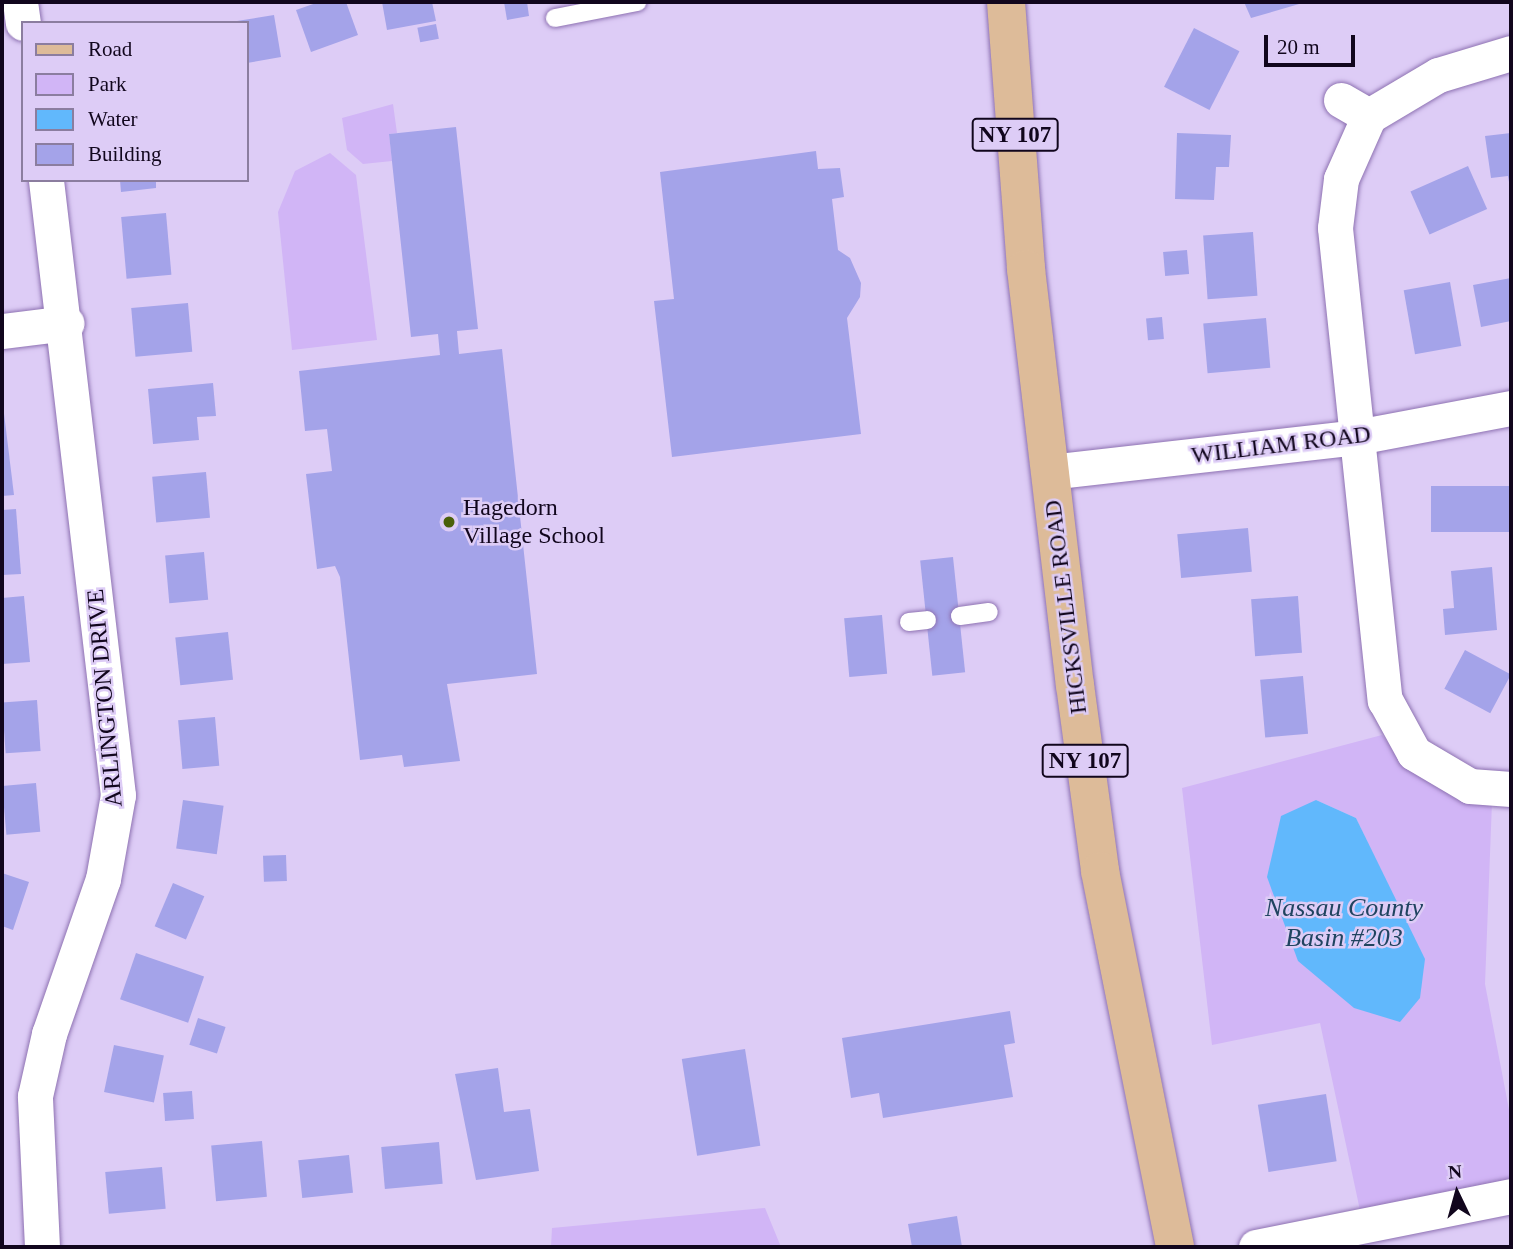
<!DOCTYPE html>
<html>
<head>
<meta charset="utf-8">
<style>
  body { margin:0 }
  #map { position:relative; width:1513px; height:1249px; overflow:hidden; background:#ddccf6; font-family:Georgia,serif }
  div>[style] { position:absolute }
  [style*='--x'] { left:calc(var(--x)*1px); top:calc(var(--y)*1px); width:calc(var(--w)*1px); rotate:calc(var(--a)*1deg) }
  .green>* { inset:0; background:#d1b5f6 }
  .water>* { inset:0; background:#61b8fc }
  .building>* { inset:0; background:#a4a3e9; transform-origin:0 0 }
  .roads { filter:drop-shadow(0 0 2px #8e72b2) drop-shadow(0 0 2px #8e72b2) }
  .lane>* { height:18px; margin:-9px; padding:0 9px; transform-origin:9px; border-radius:9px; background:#fff }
  .street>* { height:35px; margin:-17.5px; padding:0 17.5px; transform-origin:17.5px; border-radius:17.5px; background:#fff }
  .primary>* { height:38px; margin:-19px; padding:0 19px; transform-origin:19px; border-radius:19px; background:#db9 }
  .dots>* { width:19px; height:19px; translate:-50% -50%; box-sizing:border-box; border:4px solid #ddccf6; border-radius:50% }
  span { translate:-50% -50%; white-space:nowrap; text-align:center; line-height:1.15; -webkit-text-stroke:5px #ddccf6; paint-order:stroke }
  .shield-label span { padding:2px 5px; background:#ddccf6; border:2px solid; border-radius:5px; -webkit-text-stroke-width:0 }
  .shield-label { font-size:23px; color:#11061d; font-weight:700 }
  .street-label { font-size:24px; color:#11061d }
  .poi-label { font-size:24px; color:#11061d }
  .left { translate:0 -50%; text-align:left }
  .water-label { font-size:26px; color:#204460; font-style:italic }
  .frame { position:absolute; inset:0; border:4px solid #11061d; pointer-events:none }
  .legend { position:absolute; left:21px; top:21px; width:228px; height:161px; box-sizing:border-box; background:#ddccf6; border:2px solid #8b7d9f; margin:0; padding:9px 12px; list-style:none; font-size:21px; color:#11061d }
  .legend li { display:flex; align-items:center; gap:14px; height:35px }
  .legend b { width:35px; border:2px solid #8b7d9f }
  .north { position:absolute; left:1422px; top:1158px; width:70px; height:70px; -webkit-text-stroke:5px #ddccf6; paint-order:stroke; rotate:355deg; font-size:19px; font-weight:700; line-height:28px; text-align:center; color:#11061d }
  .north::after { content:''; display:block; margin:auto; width:24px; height:32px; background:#11061d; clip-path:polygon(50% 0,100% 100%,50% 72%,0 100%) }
  .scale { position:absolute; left:1264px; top:35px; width:91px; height:32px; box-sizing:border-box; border:4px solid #11061d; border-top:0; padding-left:9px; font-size:21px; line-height:24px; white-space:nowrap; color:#11061d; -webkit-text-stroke:5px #ddccf6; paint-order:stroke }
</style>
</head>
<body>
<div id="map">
  <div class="green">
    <i style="clip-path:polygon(393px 104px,397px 133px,389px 134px,392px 161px,363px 164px,347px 150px,342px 118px)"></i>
    <i style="clip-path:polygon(330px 153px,356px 175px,377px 340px,292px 350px,278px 212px,295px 171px)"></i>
    <i style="clip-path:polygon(evenodd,1382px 735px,1404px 764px,1439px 789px,1492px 802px,1485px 984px,1511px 1120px,1511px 1185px,1361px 1215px,1320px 1023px,1212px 1045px,1182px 788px,1382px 735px,1316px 800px,1356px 818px,1389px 888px,1316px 800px)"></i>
    <i style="clip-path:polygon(765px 1208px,781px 1247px,551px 1247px,552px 1228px)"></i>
  </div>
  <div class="water">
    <i style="clip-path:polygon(1316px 800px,1356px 818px,1425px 959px,1420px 998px,1400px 1022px,1354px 1008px,1298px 961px,1267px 877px,1281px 816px)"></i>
  </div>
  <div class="building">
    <i style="clip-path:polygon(319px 2px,346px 2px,358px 35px,311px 52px,296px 10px)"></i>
    <i style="clip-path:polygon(382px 2px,432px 2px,436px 21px,387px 30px)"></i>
    <i style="clip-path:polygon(504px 2px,527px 2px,529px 16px,507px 20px)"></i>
    <i style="clip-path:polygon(1244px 2px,1306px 2px,1251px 18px)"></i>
    <i style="clip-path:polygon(274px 15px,281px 57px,247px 63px,247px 23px,237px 21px)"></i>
    <i style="left:436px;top:24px;width:15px;height:19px;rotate:79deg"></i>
    <i style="left:1194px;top:28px;width:51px;height:66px;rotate:27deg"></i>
    <i style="clip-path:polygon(456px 127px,478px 329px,457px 331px,459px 354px,502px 349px,537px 674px,447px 684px,460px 761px,404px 767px,402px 755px,360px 760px,340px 577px,335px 566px,317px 569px,306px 474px,332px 471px,327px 429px,305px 431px,299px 371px,440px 355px,438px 334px,411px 337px,389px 134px)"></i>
    <i style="clip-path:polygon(1177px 133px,1231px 135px,1229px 167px,1216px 167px,1214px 200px,1175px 199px)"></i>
    <i style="clip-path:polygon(1511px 133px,1511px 188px,1510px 188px,1508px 176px,1491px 178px,1485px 136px)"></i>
    <i style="clip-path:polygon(816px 151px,818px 169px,840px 168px,844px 197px,832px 199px,838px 250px,850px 258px,861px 283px,860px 297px,847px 318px,861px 434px,672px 457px,654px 301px,674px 299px,660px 172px)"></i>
    <i style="left:1468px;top:166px;width:47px;height:63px;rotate:66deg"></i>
    <i style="clip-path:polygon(120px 180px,156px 180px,156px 188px,121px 192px)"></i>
    <i style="left:166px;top:213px;width:62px;height:45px;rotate:85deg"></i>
    <i style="left:1253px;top:232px;width:64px;height:50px;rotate:86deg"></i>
    <i style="left:1187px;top:250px;width:24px;height:24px;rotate:85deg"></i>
    <i style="clip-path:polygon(1511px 278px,1511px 321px,1481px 327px,1473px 285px)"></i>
    <i style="left:1450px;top:282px;width:65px;height:47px;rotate:80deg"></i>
    <i style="left:188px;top:303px;width:49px;height:57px;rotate:85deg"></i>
    <i style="left:1162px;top:317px;width:22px;height:16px;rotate:85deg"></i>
    <i style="left:1266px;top:318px;width:50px;height:63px;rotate:85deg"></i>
    <i style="clip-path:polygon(213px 383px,216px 416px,197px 417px,199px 440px,153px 444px,148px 389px)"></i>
    <i style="clip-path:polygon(2px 397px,14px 495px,2px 496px)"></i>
    <i style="left:206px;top:472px;width:46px;height:54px;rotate:85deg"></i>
    <i style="left:1511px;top:486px;width:46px;height:80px;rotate:90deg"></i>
    <i style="clip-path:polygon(16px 509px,21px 574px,2px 575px,2px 510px)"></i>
    <i style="left:1248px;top:528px;width:44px;height:71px;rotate:85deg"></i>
    <i style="left:204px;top:552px;width:48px;height:39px;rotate:85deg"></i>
    <i style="left:953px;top:557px;width:116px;height:33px;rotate:84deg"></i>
    <i style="clip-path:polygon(1492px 567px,1497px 630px,1445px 635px,1443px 609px,1454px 608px,1451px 571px)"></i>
    <i style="clip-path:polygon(24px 596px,30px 662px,2px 664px,2px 598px)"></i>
    <i style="left:1298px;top:596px;width:57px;height:47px;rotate:86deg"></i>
    <i style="left:882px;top:615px;width:59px;height:38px;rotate:85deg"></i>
    <i style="left:228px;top:632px;width:48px;height:53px;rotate:84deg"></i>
    <i style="left:1465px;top:650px;width:52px;height:44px;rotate:28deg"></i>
    <i style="left:1303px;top:676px;width:58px;height:43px;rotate:85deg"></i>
    <i style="left:37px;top:700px;width:51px;height:35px;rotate:86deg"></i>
    <i style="left:215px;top:717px;width:49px;height:37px;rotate:85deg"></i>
    <i style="left:36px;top:783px;width:49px;height:34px;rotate:85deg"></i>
    <i style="left:183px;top:800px;width:41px;height:49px;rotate:8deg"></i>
    <i style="left:286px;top:855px;width:26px;height:23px;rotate:88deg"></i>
    <i style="clip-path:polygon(2px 873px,29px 882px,13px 930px,2px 926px)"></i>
    <i style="left:173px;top:883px;width:34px;height:47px;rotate:23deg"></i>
    <i style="left:136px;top:953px;width:72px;height:49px;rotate:19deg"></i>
    <i style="clip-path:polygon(1010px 1011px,1015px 1043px,1004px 1045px,1013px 1097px,883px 1118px,879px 1093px,851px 1098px,842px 1038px)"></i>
    <i style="left:198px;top:1018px;width:29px;height:28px;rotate:18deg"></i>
    <i style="left:114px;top:1045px;width:51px;height:48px;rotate:12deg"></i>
    <i style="left:745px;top:1049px;width:98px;height:64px;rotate:81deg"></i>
    <i style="clip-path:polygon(498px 1068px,504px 1112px,530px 1109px,539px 1171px,476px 1180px,455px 1074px)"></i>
    <i style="left:192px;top:1091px;width:28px;height:29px;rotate:86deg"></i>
    <i style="left:1326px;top:1094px;width:68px;height:69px;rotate:81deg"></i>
    <i style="left:262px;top:1141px;width:56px;height:51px;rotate:85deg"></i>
    <i style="left:439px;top:1142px;width:42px;height:58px;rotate:85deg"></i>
    <i style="left:349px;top:1155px;width:38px;height:51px;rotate:84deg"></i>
    <i style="left:162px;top:1167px;width:42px;height:57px;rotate:85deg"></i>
    <i style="clip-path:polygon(957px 1216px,962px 1247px,912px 1247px,908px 1224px)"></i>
  </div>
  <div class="roads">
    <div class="lane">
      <i style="--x:555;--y:18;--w:84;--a:-11"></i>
      <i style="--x:960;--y:616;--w:29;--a:-8"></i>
      <i style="--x:909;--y:622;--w:18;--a:-6"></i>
    </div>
    <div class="street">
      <i style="--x:20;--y:2;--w:21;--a:82"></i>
      <i style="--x:1511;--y:53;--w:76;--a:163.2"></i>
      <i style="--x:1438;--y:75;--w:80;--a:149.3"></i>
      <i style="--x:1369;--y:116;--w:69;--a:114"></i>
      <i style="--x:1341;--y:179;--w:49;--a:97"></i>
      <i style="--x:1335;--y:228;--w:475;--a:84"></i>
      <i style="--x:1385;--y:700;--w:60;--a:61.3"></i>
      <i style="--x:1414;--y:753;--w:65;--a:30.5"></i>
      <i style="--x:1470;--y:786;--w:41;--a:4.2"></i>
      <i style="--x:1341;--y:100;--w:32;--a:30"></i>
      <i style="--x:2;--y:331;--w:65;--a:-7"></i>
      <i style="--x:1050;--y:472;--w:309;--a:-6.5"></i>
      <i style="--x:1357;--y:437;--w:157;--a:-10.7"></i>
      <i style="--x:42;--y:1247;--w:151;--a:-92.7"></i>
      <i style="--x:35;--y:1096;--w:64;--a:-77.3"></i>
      <i style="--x:49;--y:1034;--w:164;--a:-70.8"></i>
      <i style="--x:103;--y:879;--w:85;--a:-79.9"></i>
      <i style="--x:118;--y:795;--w:619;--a:-96.68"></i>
      <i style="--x:1256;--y:1247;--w:260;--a:-11.3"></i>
    </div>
    <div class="primary">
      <i style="--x:1006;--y:2;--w:268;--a:85.7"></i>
      <i style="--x:1026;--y:269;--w:419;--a:83.3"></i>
      <i style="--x:1075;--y:685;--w:188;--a:82.3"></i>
      <i style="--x:1100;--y:871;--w:383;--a:78.7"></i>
    </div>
  </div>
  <div class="dots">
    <i style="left:449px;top:522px;background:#4b600a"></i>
  </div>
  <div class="shield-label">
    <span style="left:1015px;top:135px">NY 107</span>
    <span style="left:1085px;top:761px">NY 107</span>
  </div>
  <div class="street-label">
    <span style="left:1281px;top:445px;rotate:-7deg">WILLIAM ROAD</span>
    <span style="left:1066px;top:607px;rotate:-97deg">HICKSVILLE ROAD</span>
    <span style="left:105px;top:698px;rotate:-95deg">ARLINGTON DRIVE</span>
  </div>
  <div class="poi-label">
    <span class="left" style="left:463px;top:522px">Hagedorn<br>Village School</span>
  </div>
  <div class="water-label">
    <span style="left:1344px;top:923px">Nassau County<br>Basin #203</span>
  </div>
  <div class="frame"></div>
  <ul class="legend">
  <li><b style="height:9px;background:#db9"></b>Road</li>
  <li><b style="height:19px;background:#d1b5f6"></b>Park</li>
  <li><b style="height:19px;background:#61b8fc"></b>Water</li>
  <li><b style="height:19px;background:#a4a3e9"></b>Building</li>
  </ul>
  <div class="north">N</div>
  <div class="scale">20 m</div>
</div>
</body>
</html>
